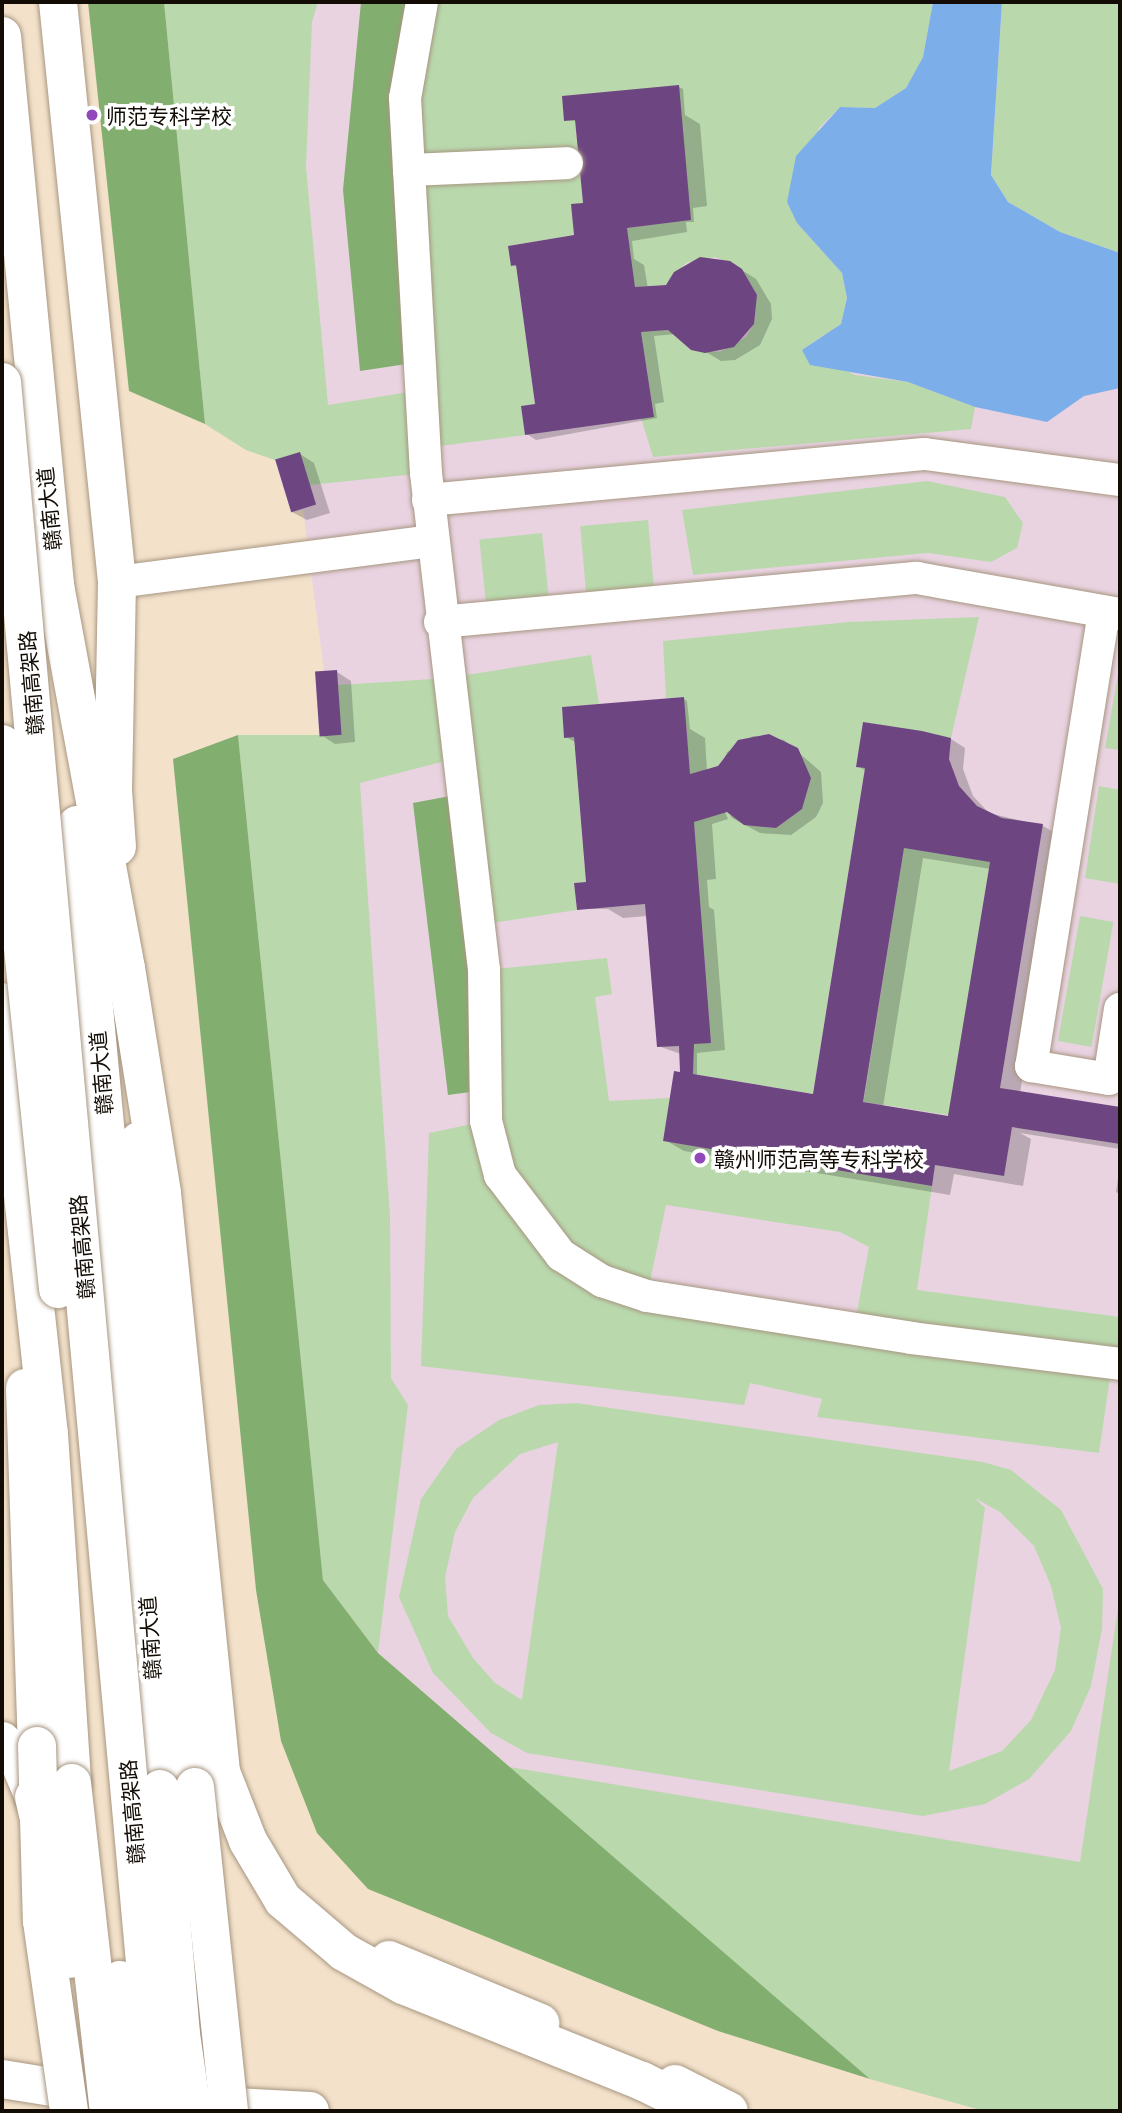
<!DOCTYPE html>
<html>
<head>
<meta charset="utf-8">
<style>
  body { margin:0 }
  #map { position:relative; width:1122px; height:2113px; overflow:hidden; background:#f3e1ca; font-family:Georgia,"Noto Sans SC",serif }
  div>[style] { position:absolute }
  [style*='--x'] { left:calc(var(--x)*1px); top:calc(var(--y)*1px); width:calc(var(--w)*1px); rotate:calc(var(--a)*1deg) }
  .education>* { inset:0; background:#e9d3e1 }
  .green>* { inset:0; background:#b9d9ad; transform-origin:0 0 }
  .forest>* { inset:0; background:#82af6f }
  .water>* { inset:0; background:#7caeea }
  .shadow>* { inset:0; background:#0003 }
  .building>* { inset:0; background:#6d4681; transform-origin:0 0 }
  .roads { filter:drop-shadow(0 0 2px #a79681) drop-shadow(0 0 2px #a79681) }
  .minor>* { height:32px; margin:-16px; padding:0 16px; transform-origin:16px; border-radius:16px; background:#fff }
  .tertiary>* { height:38px; margin:-19px; padding:0 19px; transform-origin:19px; border-radius:19px; background:#fff }
  .primary>* { height:38px; margin:-19px; padding:0 19px; transform-origin:19px; border-radius:19px; background:#fff }
  .bridges { filter:drop-shadow(0 0 2px #a79681) drop-shadow(0 0 2px #a79681) }
  .tertiary-bridge>* { height:38px; margin:-19px; padding:0 19px; transform-origin:19px; border-radius:19px; background:#fff }
  .primary-bridge>* { height:38px; margin:-19px; padding:0 19px; transform-origin:19px; border-radius:19px; background:#fff }
  .trunk-bridge>* { height:38px; margin:-19px; padding:0 19px; transform-origin:19px; border-radius:19px; background:#fff }
  .dots>* { width:19px; height:19px; translate:-50% -50%; box-sizing:border-box; border:4px solid #fff; border-radius:50% }
  span { translate:-50% -50%; white-space:nowrap; text-align:center; line-height:1.15; -webkit-text-stroke:7px #fff; paint-order:stroke }
  .poi-label { font-size:21px; color:#120c05 }
  .left { translate:0 -50%; text-align:left }
  .street-label { font-size:21px; color:#120c05 }
  .frame { position:absolute; inset:0; border:4px solid #120c05; pointer-events:none }
</style>
</head>
<body>
<div id="map">
  <div class="education">
    <i style="clip-path:polygon(164px 2px,1120px 2px,1120px 2111px,984px 2111px,870px 2079px,378px 1653px,323px 1580px,238px 735px,319px 736px,315px 672px,324px 671px,303px 510px,291px 513px,275px 460px,246px 450px,205px 424px)"></i>
  </div>
  <div class="green">
    <i style="clip-path:polygon(164px 2px,318px 2px,312px 22px,306px 167px,328px 405px,421px 390px,405px 98px,422px 2px,933px 2px,923px 57px,906px 88px,875px 108px,840px 107px,819px 128px,797px 223px,842px 273px,847px 298px,841px 324px,802px 350px,855px 375px,908px 382px,975px 407px,971px 429px,653px 457px,641px 418px,654px 416px,641px 332px,668px 330px,691px 350px,720px 352px,746px 337px,754px 324px,757px 295px,742px 269px,715px 257px,686px 263px,666px 285px,635px 287px,627px 228px,691px 220px,575px 120px,583px 203px,574px 235px,508px 246px,512px 266px,516px 265px,535px 404px,522px 406px,525px 435px,425px 448px,426px 473px,310px 485px,300px 453px,275px 460px,246px 450px,205px 424px)"></i>
    <i style="clip-path:polygon(1002px 2px,1120px 2px,1120px 253px,1060px 232px,1008px 202px,991px 175px)"></i>
    <i style="clip-path:polygon(927px 481px,1005px 497px,1023px 523px,1017px 548px,991px 562px,928px 553px,693px 575px,682px 510px)"></i>
    <i style="left:648px;top:520px;width:66px;height:68px;rotate:85deg"></i>
    <i style="left:542px;top:533px;width:62px;height:63px;rotate:84deg"></i>
    <i style="clip-path:polygon(979px 617px,951px 738px,863px 722px,856px 766px,865px 768px,813px 1094px,693px 1074px,694px 1044px,711px 1042px,694px 822px,727px 812px,744px 825px,776px 828px,802px 809px,811px 778px,798px 748px,769px 734px,738px 740px,718px 766px,690px 774px,684px 697px,666px 698px,663px 641px,848px 622px)"></i>
    <i style="clip-path:polygon(591px 655px,599px 704px,562px 707px,564px 737px,574px 737px,586px 882px,574px 883px,577px 910px,479px 925px,461px 757px,360px 783px,390px 1216px,391px 1378px,408px 1405px,378px 1653px,323px 1580px,238px 735px,341px 735px,338px 685px,448px 678px)"></i>
    <i style="clip-path:polygon(1120px 663px,1120px 750px,1105px 748px)"></i>
    <i style="clip-path:polygon(1099px 786px,1120px 790px,1120px 884px,1085px 878px)"></i>
    <i style="left:904px;top:848px;width:87px;height:257px;rotate:9deg"></i>
    <i style="left:1080px;top:916px;width:34px;height:127px;rotate:10deg"></i>
    <i style="clip-path:polygon(evenodd,607px 958px,612px 994px,595px 997px,609px 1101px,670px 1098px,663px 1141px,932px 1186px,917px 1290px,1120px 1317px,1120px 1364px,1112px 1363px,1099px 1453px,817px 1417px,822px 1399px,750px 1383px,744px 1405px,421px 1366px,429px 1133px,486px 1121px,484px 970px,607px 958px,666px 1205px,840px 1232px,869px 1247px,854px 1328px,647px 1296px,666px 1205px)"></i>
    <i style="clip-path:polygon(evenodd,576px 1403px,983px 1462px,1011px 1470px,1061px 1510px,1103px 1589px,1102px 1629px,1091px 1686px,1071px 1731px,1029px 1779px,985px 1804px,923px 1816px,527px 1753px,491px 1733px,433px 1673px,399px 1597px,421px 1499px,456px 1449px,499px 1420px,539px 1405px,576px 1403px,558px 1442px,522px 1700px,495px 1683px,473px 1658px,448px 1616px,445px 1577px,455px 1532px,473px 1498px,520px 1454px,558px 1442px,576px 1403px,975px 1498px,1000px 1512px,1034px 1546px,1051px 1586px,1061px 1628px,1055px 1670px,1031px 1720px,1002px 1751px,949px 1771px,985px 1508px,975px 1498px)"></i>
    <i style="clip-path:polygon(1120px 1595px,1120px 2111px,984px 2111px,870px 2079px,504px 1766px,1080px 1862px)"></i>
  </div>
  <div class="forest">
    <i style="clip-path:polygon(88px 2px,164px 2px,205px 424px,129px 391px)"></i>
    <i style="clip-path:polygon(361px 2px,422px 2px,405px 98px,420px 362px,360px 371px,343px 190px)"></i>
    <i style="clip-path:polygon(238px 735px,323px 1580px,378px 1653px,870px 2079px,718px 2031px,368px 1889px,317px 1833px,281px 1741px,256px 1590px,173px 759px)"></i>
    <i style="clip-path:polygon(466px 793px,485px 1090px,448px 1095px,413px 803px)"></i>
  </div>
  <div class="water">
    <i style="clip-path:polygon(933px 2px,1002px 2px,991px 175px,1008px 202px,1060px 232px,1120px 253px,1120px 388px,1084px 396px,1047px 422px,975px 407px,908px 382px,810px 365px,802px 350px,841px 324px,847px 298px,842px 273px,797px 223px,787px 202px,796px 156px,840px 107px,875px 108px,906px 88px,923px 57px)"></i>
  </div>
  <div class="shadow">
    <i style="clip-path:polygon(679px 87px,683px 89px,685px 115px,700px 124px,707px 206px,693px 208px,694px 222px,686px 222px,687px 232px,632px 241px,634px 259px,644px 265px,648px 289px,664px 290px,729px 262px,756px 279px,771px 304px,772px 319px,760px 345px,735px 360px,721px 361px,676px 334px,654px 336px,664px 402px,655px 404px,657px 418px,536px 440px,527px 434px,537px 405px,518px 268px,513px 265px,576px 237px,585px 205px,577px 121px,566px 120px)"></i>
    <i style="clip-path:polygon(300px 454px,314px 463px,330px 513px,307px 520px,292px 512px)"></i>
    <i style="clip-path:polygon(337px 672px,351px 681px,355px 742px,335px 744px,321px 735px)"></i>
    <i style="clip-path:polygon(evenodd,683px 699px,687px 701px,690px 729px,705px 738px,707px 771px,720px 769px,727px 752px,753px 736px,784px 740px,821px 772px,823px 803px,816px 817px,791px 835px,760px 833px,732px 818px,721px 802px,728px 819px,712px 824px,716px 879px,707px 880px,709px 907px,714px 910px,725px 1050px,697px 1053px,697px 1076px,814px 1096px,866px 771px,858px 766px,951px 739px,965px 748px,963px 769px,973px 796px,989px 813px,1043px 826px,1062px 837px,1020px 1093px,1120px 1109px,1120px 1149px,1020px 1133px,1031px 1139px,1023px 1186px,954px 1174px,950px 1195px,684px 1151px,665px 1140px,688px 1075px,681px 1054px,658px 1046px,647px 916px,623px 918px,608px 909px,578px 909px,588px 884px,577px 743px,566px 737px,683px 699px,923px 858px,991px 869px,949px 1118px,883px 1107px,923px 858px)"></i>
    <i style="clip-path:polygon(1120px 1166px,1120px 1194px,1116px 1192px)"></i>
  </div>
  <div class="building">
    <i style="clip-path:polygon(679px 85px,691px 220px,627px 228px,635px 287px,666px 285px,674px 272px,700px 257px,730px 261px,742px 269px,757px 295px,754px 324px,734px 347px,705px 353px,691px 350px,668px 330px,641px 332px,654px 417px,525px 435px,521px 406px,535px 404px,516px 265px,511px 266px,508px 246px,574px 235px,571px 204px,583px 203px,575px 120px,564px 121px,562px 96px)"></i>
    <i style="left:300px;top:452px;width:55px;height:26px;rotate:73deg"></i>
    <i style="left:337px;top:670px;width:65px;height:22px;rotate:86deg"></i>
    <i style="clip-path:polygon(evenodd,684px 697px,690px 774px,718px 766px,738px 740px,769px 734px,798px 748px,811px 778px,802px 809px,776px 828px,744px 825px,727px 812px,694px 822px,711px 1043px,694px 1044px,693px 1074px,813px 1094px,865px 768px,856px 767px,863px 722px,922px 731px,951px 738px,949px 759px,959px 786px,977px 806px,1002px 818px,1043px 824px,1000px 1088px,1120px 1107px,1120px 1144px,1012px 1127px,1004px 1176px,935px 1165px,932px 1186px,663px 1141px,674px 1071px,680px 1072px,679px 1046px,657px 1047px,645px 904px,577px 910px,574px 883px,586px 882px,574px 737px,564px 738px,562px 707px,684px 697px,904px 848px,990px 862px,948px 1116px,863px 1102px,904px 848px)"></i>
  </div>
  <div class="roads">
    <div class="minor">
      <i style="--x:422;--y:2;--w:97;--a:100"></i>
      <i style="--x:405;--y:98;--w:376;--a:86.8"></i>
      <i style="--x:426;--y:473;--w:500;--a:83.34"></i>
      <i style="--x:484;--y:970;--w:151;--a:89.2"></i>
      <i style="--x:486;--y:1121;--w:56;--a:75.5"></i>
      <i style="--x:500;--y:1175;--w:101;--a:52.7"></i>
      <i style="--x:561;--y:1255;--w:49;--a:32.4"></i>
      <i style="--x:602;--y:1281;--w:47;--a:18.4"></i>
      <i style="--x:647;--y:1296;--w:268;--a:9"></i>
      <i style="--x:912;--y:1338;--w:210;--a:7.1"></i>
      <i style="--x:409;--y:170;--w:158;--a:-2.5"></i>
      <i style="--x:428;--y:500;--w:499;--a:-5.3"></i>
      <i style="--x:925;--y:454;--w:197;--a:7.6"></i>
      <i style="--x:117;--y:582;--w:318;--a:-7.4"></i>
      <i style="--x:1104;--y:612;--w:460;--a:99.1"></i>
      <i style="--x:1031;--y:1066;--w:79;--a:9.5"></i>
      <i style="--x:1109;--y:1079;--w:71;--a:-81.1"></i>
      <i style="--x:440;--y:622;--w:479;--a:-5.3"></i>
      <i style="--x:917;--y:578;--w:206;--a:10.1"></i>
    </div>
    <div class="tertiary">
      <i style="--x:58;--y:2;--w:583;--a:84.19"></i>
      <i style="--x:117;--y:582;--w:208;--a:91.1"></i>
      <i style="--x:113;--y:790;--w:57;--a:86"></i>
      <i style="--x:139;--y:1141;--w:278;--a:85.9"></i>
      <i style="--x:159;--y:1418;--w:371;--a:84.4"></i>
      <i style="--x:25;--y:1388;--w:358;--a:88.1"></i>
      <i style="--x:389;--y:1960;--w:164;--a:22.6"></i>
      <i style="--x:675;--y:2084;--w:60;--a:26.6"></i>
    </div>
    <div class="primary">
      <i style="--x:2;--y:36;--w:572;--a:84.48"></i>
      <i style="--x:54;--y:580;--w:395;--a:79.5"></i>
      <i style="--x:126;--y:968;--w:228;--a:80.9"></i>
      <i style="--x:162;--y:1193;--w:582;--a:84.18"></i>
      <i style="--x:221;--y:1772;--w:74;--a:68.6"></i>
      <i style="--x:248;--y:1841;--w:69;--a:59.3"></i>
      <i style="--x:283;--y:1900;--w:80;--a:40.4"></i>
      <i style="--x:344;--y:1952;--w:68;--a:29.2"></i>
      <i style="--x:403;--y:1985;--w:258;--a:21.9"></i>
      <i style="--x:642;--y:2081;--w:68;--a:26.2"></i>
      <i style="--x:77;--y:825;--w:603;--a:84.67"></i>
      <i style="--x:133;--y:1425;--w:365;--a:85.8"></i>
      <i style="--x:2;--y:1002;--w:435;--a:83.8"></i>
      <i style="--x:49;--y:1434;--w:350;--a:86.2"></i>
      <i style="--x:2;--y:1741;--w:24;--a:48"></i>
      <i style="--x:18;--y:1759;--w:41;--a:67.2"></i>
      <i style="--x:2;--y:2079;--w:140;--a:9.1"></i>
      <i style="--x:197;--y:2105;--w:113;--a:3"></i>
    </div>
  </div>
  <div class="bridges">
    <div class="tertiary-bridge">
      <i style="--x:37;--y:1746;--w:175;--a:88.4"></i>
      <i style="--x:42;--y:1921;--w:192;--a:81.9"></i>
      <i style="--x:195;--y:1787;--w:326;--a:84"></i>
    </div>
    <div class="primary-bridge">
      <i style="--x:72;--y:1783;--w:330;--a:83.6"></i>
      <i style="--x:160;--y:1789;--w:246;--a:85.1"></i>
      <i style="--x:181;--y:2034;--w:78;--a:81.9"></i>
      <i style="--x:34;--y:1797;--w:166;--a:77.1"></i>
    </div>
    <div class="trunk-bridge">
      <i style="--x:2;--y:382;--w:1643;--a:84.83"></i>
      <i style="--x:150;--y:2018;--w:95;--a:79.6"></i>
      <i style="--x:2;--y:744;--w:548;--a:84.13"></i>
      <i style="--x:120;--y:1980;--w:132;--a:83.5"></i>
    </div>
  </div>
  <div class="dots">
    <i style="left:92px;top:115px;background:#9048bb"></i>
    <i style="left:700px;top:1158px;background:#9048bb"></i>
  </div>
  <div class="poi-label">
    <span class="left" style="left:106px;top:115px">师范专科学校</span>
    <span class="left" style="left:714px;top:1158px">赣州师范高等专科学校</span>
  </div>
  <div class="street-label">
    <span style="left:48px;top:509px;rotate:-96deg">赣南大道</span>
    <span style="left:30px;top:683px;rotate:-95deg">赣南高架路</span>
    <span style="left:100px;top:1073px;rotate:-95deg">赣南大道</span>
    <span style="left:81px;top:1247px;rotate:-95deg">赣南高架路</span>
    <span style="left:149px;top:1638px;rotate:-94deg">赣南大道</span>
    <span style="left:131px;top:1812px;rotate:-95deg">赣南高架路</span>
  </div>
  <div class="frame"></div>
</div>
</body>
</html>
